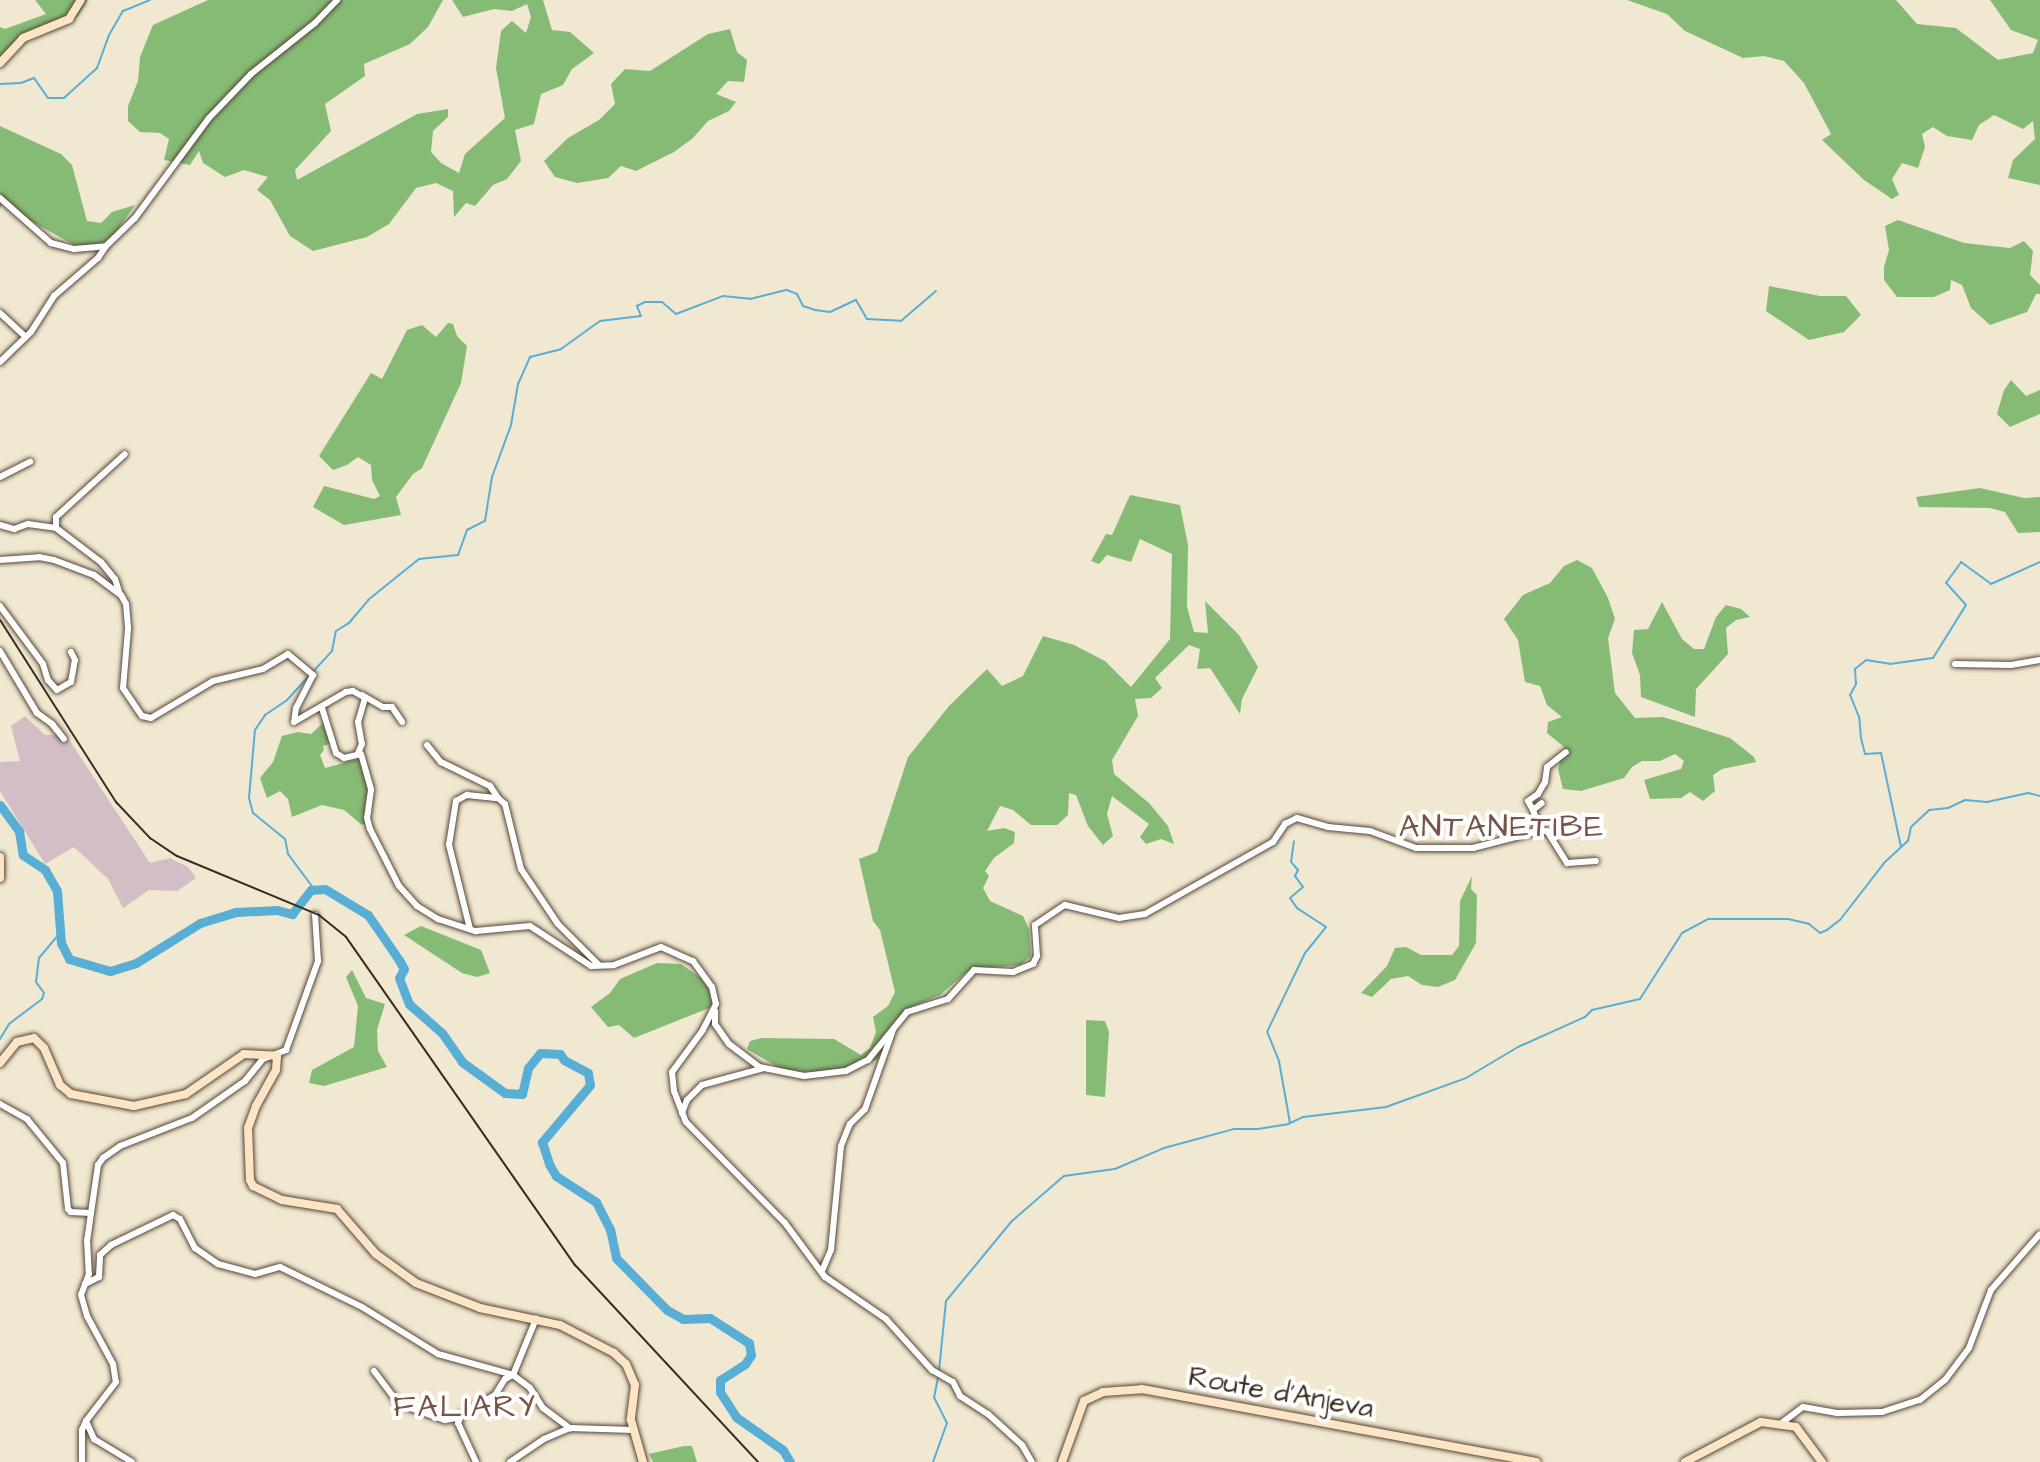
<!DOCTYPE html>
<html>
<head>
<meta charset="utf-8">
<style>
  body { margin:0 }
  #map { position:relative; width:2040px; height:1462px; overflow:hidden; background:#f1e8d1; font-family:"Architects Daughter",sans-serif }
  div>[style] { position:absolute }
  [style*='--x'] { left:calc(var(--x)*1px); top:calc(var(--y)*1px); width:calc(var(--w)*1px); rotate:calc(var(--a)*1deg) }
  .industrial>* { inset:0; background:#d2bec4 }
  .forest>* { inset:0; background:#86bb76 }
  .stream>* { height:2px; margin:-1px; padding:0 1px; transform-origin:1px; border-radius:1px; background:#59aed5 }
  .river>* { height:9px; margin:-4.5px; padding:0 4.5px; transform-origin:4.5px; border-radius:4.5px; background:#59aed5 }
  .roads { filter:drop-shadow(0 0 2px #564639) drop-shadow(0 0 2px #564639) }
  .street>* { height:6px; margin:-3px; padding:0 3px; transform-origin:3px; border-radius:3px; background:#fff }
  .secondary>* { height:8px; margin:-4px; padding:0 4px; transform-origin:4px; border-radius:4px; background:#fce5c4 }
  .rail>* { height:2px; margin:-1px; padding:0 1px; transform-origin:1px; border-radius:1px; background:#3b2a1e }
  span { translate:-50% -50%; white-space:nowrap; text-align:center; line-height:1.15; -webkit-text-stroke:8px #fff; paint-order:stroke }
  .street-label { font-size:28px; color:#3b2a1e }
  .quarter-label { font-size:32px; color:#7a5249; letter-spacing:2px }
</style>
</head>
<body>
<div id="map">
  <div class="industrial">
    <i style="clip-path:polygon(25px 716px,45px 735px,66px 735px,150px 863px,170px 858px,188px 867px,196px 878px,177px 891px,149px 890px,123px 908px,108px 879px,74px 847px,45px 864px,0 791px,0 762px,20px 761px,11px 726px)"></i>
  </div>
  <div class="forest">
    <i style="clip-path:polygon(35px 0,88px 0,77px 17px,23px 38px,0 63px,0 27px,5px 29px,46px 14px)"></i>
    <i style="clip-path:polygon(208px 0,443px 0,428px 27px,410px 44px,364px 64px,365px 76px,325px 104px,331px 131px,295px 170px,297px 180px,417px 114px,448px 109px,448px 117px,433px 131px,431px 152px,441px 163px,459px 173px,465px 154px,505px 118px,496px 68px,501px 31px,512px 21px,526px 33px,531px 17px,527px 4px,512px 11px,494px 9px,463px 17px,452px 0,543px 0,552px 30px,570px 32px,594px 53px,572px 69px,563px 85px,541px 94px,534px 124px,515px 130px,521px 161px,507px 179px,493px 185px,475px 206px,466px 203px,454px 217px,453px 191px,436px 183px,416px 188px,389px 224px,367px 237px,313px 251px,290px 236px,270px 200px,257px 190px,268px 177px,244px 170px,225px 177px,203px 163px,199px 151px,190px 165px,164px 160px,169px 139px,160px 133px,140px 132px,128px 121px,128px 106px,138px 81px,140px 57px,153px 25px)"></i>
    <i style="clip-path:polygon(1627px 0,1896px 0,1917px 24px,1956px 28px,1998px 60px,2033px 53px,2038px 40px,2011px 30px,1990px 0,2040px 0,2040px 185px,2008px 178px,2013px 160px,2035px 139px,2033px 121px,2023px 129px,1994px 115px,1979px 125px,1972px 140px,1947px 136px,1933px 127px,1922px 134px,1925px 147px,1918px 168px,1902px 163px,1892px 179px,1899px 195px,1892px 199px,1864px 180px,1822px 140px,1831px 134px,1804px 83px,1784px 61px,1764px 56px,1743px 58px,1685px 31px,1667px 14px)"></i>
    <i style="clip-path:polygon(730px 29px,737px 52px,747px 60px,744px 82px,728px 81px,716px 94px,736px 102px,729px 111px,708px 121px,693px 138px,674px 152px,636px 171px,621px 166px,608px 178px,577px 183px,555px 177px,544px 161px,568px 138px,599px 120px,615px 104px,611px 84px,625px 69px,650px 71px,708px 34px)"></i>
    <i style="clip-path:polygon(0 126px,61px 154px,72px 165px,87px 221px,101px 223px,112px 212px,135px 205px,108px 243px,76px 246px,2px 205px,0 208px)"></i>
    <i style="clip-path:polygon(1898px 220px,1964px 243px,2010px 248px,2024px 241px,2033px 251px,2030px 275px,2040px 285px,2040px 294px,2036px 294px,2027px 312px,1990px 325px,1971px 308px,1962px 285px,1951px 280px,1950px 290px,1934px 297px,1897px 297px,1884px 280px,1884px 267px,1889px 250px,1885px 226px)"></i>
    <i style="clip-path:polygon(1769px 286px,1820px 296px,1846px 296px,1861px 315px,1844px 332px,1809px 340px,1766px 311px)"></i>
    <i style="clip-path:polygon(448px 323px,453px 324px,457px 336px,467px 346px,461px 383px,422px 468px,413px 474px,396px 497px,401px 515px,344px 525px,313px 507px,324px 486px,374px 499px,380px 496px,372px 480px,371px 465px,358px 457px,347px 465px,333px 470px,319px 456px,371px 373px,382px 379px,407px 330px,422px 325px,436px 337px)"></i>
    <i style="clip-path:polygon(2011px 380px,2026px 396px,2040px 390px,2040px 414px,2010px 427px,1997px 414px,2004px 390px)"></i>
    <i style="clip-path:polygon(1980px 488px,2024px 498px,2040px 497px,2040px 532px,2018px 533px,2005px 512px,1990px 508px,1919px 507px,1916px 497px)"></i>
    <i style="clip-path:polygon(1130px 495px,1180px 505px,1188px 545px,1187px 607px,1194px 632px,1208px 633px,1205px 601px,1239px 635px,1258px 667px,1242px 699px,1240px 714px,1210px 668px,1197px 669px,1200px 649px,1189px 645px,1155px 678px,1162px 688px,1151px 698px,1135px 699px,1138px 716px,1112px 760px,1114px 774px,1149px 803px,1168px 826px,1174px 844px,1161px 839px,1146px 844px,1140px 837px,1149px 824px,1112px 796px,1107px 814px,1113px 836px,1103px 845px,1088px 826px,1076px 795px,1069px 793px,1068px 815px,1057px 825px,1031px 825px,1013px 810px,1000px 806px,987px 831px,1004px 828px,1015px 832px,1014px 843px,994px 858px,985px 871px,989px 876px,983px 888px,990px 901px,1023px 916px,1029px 929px,1031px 956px,1020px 965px,970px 969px,940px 995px,909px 1008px,892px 1026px,878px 1059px,838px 1071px,802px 1072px,781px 1069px,747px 1049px,750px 1041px,762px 1038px,834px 1039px,861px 1055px,870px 1048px,876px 1032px,873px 1017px,888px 1006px,895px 992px,880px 930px,873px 921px,859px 859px,877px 852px,908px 757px,949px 706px,987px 669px,1002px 686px,1023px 676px,1043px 636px,1074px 645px,1105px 661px,1131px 687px,1170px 639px,1172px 554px,1140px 539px,1131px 562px,1107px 555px,1099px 564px,1091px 561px,1106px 534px,1112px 535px)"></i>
    <i style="clip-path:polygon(1577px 560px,1592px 568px,1608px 598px,1615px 619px,1608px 638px,1615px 693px,1635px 718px,1663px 717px,1686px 724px,1730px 738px,1754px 757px,1756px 762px,1722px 769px,1713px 775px,1715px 791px,1703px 801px,1690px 792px,1681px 798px,1650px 799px,1644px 780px,1681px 769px,1684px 761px,1675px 754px,1660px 761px,1642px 761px,1632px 767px,1624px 778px,1581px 791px,1563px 789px,1558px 769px,1564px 747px,1547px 733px,1548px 722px,1562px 717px,1547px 705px,1540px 686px,1525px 682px,1518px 640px,1504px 619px,1523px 595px,1550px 583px,1564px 566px)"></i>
    <i style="clip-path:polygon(1662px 602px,1682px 639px,1694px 649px,1704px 649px,1716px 617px,1726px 605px,1741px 609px,1750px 617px,1736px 620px,1726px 628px,1728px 654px,1696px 689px,1695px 717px,1641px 697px,1640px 675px,1632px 653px,1634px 630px,1648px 629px)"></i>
    <i style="clip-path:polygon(323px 723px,330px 744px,323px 746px,324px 750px,320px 755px,325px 768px,362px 758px,370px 803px,366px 823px,362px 825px,344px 810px,322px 805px,292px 817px,288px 799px,280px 791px,267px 798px,260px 778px,273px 762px,282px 736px,298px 732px,311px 734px)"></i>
    <i style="clip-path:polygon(1472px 876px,1471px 889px,1477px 895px,1476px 943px,1455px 980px,1438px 987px,1422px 985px,1408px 976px,1391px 979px,1372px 997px,1361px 993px,1387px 966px,1395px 948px,1406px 947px,1421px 955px,1452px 955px,1459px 946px,1460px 901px)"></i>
    <i style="clip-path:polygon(421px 926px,481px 950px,490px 973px,477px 977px,462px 973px,404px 935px)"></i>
    <i style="clip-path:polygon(657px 963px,681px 964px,701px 978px,709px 989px,714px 1006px,634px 1038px,619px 1025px,608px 1027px,591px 1007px,610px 993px,620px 979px)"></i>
    <i style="clip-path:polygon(352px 970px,366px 998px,385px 1004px,377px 1030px,378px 1051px,387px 1067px,324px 1086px,309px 1083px,312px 1070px,354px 1047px,358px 1006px,346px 977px)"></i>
    <i style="clip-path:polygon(1086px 1020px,1105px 1021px,1109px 1032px,1105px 1097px,1086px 1095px)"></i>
    <i style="clip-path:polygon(684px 1446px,692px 1446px,697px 1462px,653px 1462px,649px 1454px)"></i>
  </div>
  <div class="stream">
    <i style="--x:0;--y:84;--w:21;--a:-3"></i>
    <i style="--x:21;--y:83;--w:14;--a:-21"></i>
    <i style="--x:34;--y:78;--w:24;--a:55"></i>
    <i style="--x:48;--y:98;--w:16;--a:0"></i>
    <i style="--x:64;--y:98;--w:45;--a:-42.3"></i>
    <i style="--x:97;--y:68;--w:35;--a:-70"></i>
    <i style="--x:109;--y:35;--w:28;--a:-60"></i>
    <i style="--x:123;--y:11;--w:29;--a:-22"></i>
    <i style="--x:1901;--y:847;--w:96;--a:-102"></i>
    <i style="--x:1881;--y:753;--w:16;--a:176"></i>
    <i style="--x:1865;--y:754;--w:16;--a:-104"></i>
    <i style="--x:1861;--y:738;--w:21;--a:-95"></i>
    <i style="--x:1859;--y:717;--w:24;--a:-112"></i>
    <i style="--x:1850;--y:695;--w:13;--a:-61"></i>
    <i style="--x:1856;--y:684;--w:15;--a:-94"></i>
    <i style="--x:1855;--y:669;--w:14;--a:-39"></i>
    <i style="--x:1866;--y:660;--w:24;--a:9"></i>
    <i style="--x:1890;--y:664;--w:43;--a:-7.9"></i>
    <i style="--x:1933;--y:658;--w:62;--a:-58.1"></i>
    <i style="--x:1966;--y:605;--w:30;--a:-132"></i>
    <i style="--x:1946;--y:583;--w:26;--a:-54"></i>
    <i style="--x:1961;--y:562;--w:37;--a:36"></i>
    <i style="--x:1991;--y:584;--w:54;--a:-24.2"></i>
    <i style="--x:314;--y:889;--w:44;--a:-126.6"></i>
    <i style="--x:288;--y:854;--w:15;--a:-101"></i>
    <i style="--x:285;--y:839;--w:41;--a:-140.9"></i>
    <i style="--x:253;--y:813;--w:16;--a:-105"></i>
    <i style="--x:249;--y:798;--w:68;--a:-85"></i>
    <i style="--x:255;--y:730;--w:18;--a:-56"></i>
    <i style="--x:265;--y:715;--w:27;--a:-34"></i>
    <i style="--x:287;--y:700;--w:67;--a:-47.4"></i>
    <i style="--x:332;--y:651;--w:20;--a:-79"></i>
    <i style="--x:336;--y:631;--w:15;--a:-32"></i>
    <i style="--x:349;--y:623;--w:30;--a:-50"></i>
    <i style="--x:368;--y:600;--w:65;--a:-38.8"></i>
    <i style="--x:419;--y:559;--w:39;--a:-6"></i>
    <i style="--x:458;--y:555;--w:27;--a:-70"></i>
    <i style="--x:467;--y:530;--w:20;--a:-27"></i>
    <i style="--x:485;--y:521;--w:45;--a:-81"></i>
    <i style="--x:492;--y:477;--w:55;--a:-69.9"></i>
    <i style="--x:511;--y:425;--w:42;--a:-80.3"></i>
    <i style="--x:518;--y:384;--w:30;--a:-66"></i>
    <i style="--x:530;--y:357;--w:32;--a:-14"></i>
    <i style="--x:561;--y:349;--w:48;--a:-35.7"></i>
    <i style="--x:600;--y:321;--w:41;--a:-7"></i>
    <i style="--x:641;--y:316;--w:11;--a:-112"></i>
    <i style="--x:637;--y:306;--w:9;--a:-27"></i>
    <i style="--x:645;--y:302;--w:17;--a:0"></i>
    <i style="--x:662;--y:302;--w:18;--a:41"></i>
    <i style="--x:676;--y:314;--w:50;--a:-21"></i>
    <i style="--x:723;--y:296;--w:27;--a:6"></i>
    <i style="--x:750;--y:299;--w:38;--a:-14"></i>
    <i style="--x:787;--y:290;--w:11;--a:22"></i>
    <i style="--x:797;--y:294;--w:13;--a:63"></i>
    <i style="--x:803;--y:306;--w:13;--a:18"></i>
    <i style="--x:815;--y:310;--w:15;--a:8"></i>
    <i style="--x:830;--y:312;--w:29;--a:-25"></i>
    <i style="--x:856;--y:300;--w:22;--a:60"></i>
    <i style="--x:867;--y:319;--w:34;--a:3"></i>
    <i style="--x:901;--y:321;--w:46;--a:-40.6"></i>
    <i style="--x:0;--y:1039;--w:17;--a:-59"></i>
    <i style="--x:9;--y:1024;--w:41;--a:-37.1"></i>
    <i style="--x:42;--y:999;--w:6;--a:-72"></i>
    <i style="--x:44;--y:993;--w:14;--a:-126"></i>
    <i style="--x:36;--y:982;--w:24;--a:-83"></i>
    <i style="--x:39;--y:958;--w:33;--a:-50"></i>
    <i style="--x:1290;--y:1123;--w:63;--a:-100.1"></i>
    <i style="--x:1279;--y:1061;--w:31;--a:-112"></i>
    <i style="--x:1267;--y:1032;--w:88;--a:-64.3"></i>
    <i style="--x:1305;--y:953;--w:33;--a:-51"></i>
    <i style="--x:1326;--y:927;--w:35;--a:-147"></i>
    <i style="--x:1297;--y:908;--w:12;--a:-125"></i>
    <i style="--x:1290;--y:898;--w:17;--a:-40"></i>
    <i style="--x:1303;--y:887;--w:14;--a:-126"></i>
    <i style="--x:1295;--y:876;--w:7;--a:-63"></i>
    <i style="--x:1298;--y:870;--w:11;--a:-131"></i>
    <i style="--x:1291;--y:862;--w:21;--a:-82"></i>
    <i style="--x:939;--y:1371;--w:70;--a:-84.3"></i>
    <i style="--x:946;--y:1301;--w:104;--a:-50.5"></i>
    <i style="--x:1012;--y:1221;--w:69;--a:-40.9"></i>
    <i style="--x:1064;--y:1176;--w:51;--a:-7.8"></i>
    <i style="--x:1115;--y:1169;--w:53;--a:-23.2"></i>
    <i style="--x:1164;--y:1148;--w:73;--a:-15.2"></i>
    <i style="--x:1234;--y:1129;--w:24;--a:0"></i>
    <i style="--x:1258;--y:1129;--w:30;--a:-9"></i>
    <i style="--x:1288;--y:1124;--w:17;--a:-25"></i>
    <i style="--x:1303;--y:1117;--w:84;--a:-6.9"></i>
    <i style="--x:1386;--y:1107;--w:85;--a:-19.9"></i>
    <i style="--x:1466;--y:1078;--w:61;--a:-30.8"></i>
    <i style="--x:1518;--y:1047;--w:73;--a:-24.1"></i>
    <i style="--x:1585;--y:1017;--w:10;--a:-45"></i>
    <i style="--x:1592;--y:1010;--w:49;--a:-12.9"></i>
    <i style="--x:1640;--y:999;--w:78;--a:-57.5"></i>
    <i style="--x:1682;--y:933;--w:30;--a:-28"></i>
    <i style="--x:1708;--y:919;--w:80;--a:0"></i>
    <i style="--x:1788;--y:919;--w:22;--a:13"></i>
    <i style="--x:1809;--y:924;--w:14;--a:39"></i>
    <i style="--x:1820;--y:933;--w:8;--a:-23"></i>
    <i style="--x:1827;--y:930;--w:16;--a:-38"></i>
    <i style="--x:1840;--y:920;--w:72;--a:-52.3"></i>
    <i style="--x:1884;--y:863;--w:33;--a:-43"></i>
    <i style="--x:1908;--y:841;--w:14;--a:-78"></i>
    <i style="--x:1911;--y:827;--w:25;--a:-43"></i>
    <i style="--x:1929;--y:810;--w:19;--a:-6"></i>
    <i style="--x:1948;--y:808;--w:19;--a:-25"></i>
    <i style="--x:1965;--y:800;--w:22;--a:5"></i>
    <i style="--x:1987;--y:802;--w:42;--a:-12.4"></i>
    <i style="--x:2028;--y:793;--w:12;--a:14"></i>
    <i style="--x:933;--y:1462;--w:41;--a:-70.3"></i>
    <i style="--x:947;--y:1423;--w:28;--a:-117"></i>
    <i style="--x:934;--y:1398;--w:21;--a:-79"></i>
  </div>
  <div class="river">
    <i style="--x:0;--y:805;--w:32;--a:54"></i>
    <i style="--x:19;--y:831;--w:24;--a:81"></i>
    <i style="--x:23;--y:855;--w:27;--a:34"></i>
    <i style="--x:45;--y:870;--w:24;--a:60"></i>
    <i style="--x:57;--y:891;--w:52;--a:85.6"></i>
    <i style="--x:61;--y:943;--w:18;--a:63"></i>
    <i style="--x:69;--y:959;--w:43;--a:16.3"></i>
    <i style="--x:110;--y:971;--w:27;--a:-17"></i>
    <i style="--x:136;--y:963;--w:75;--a:-32"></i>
    <i style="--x:200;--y:923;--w:38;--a:-17"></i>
    <i style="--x:236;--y:912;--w:41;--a:-2.8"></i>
    <i style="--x:277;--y:910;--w:16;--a:15"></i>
    <i style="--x:292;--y:914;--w:31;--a:-52"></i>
    <i style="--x:311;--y:890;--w:14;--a:-4"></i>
    <i style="--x:325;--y:889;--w:50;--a:31.2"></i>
    <i style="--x:368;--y:915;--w:55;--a:55.4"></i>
    <i style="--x:399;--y:960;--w:10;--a:61"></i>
    <i style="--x:404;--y:969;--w:10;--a:119"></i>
    <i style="--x:399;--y:978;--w:28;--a:69"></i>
    <i style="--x:409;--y:1004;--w:44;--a:41.3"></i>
    <i style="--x:442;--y:1033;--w:35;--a:55"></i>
    <i style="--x:462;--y:1062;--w:53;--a:35.8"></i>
    <i style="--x:505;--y:1093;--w:17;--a:3"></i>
    <i style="--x:522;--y:1094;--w:27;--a:-77"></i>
    <i style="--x:528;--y:1068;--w:19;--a:-51"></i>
    <i style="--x:540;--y:1053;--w:20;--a:3"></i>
    <i style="--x:560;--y:1054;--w:7;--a:56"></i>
    <i style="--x:564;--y:1060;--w:27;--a:28"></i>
    <i style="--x:588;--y:1073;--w:12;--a:81"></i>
    <i style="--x:590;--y:1085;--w:75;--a:130.1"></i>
    <i style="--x:542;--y:1142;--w:23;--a:72"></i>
    <i style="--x:549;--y:1164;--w:14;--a:60"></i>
    <i style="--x:556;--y:1176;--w:48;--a:33"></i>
    <i style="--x:596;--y:1202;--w:30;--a:63"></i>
    <i style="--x:610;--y:1229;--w:30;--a:78"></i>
    <i style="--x:616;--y:1258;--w:73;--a:45.6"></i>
    <i style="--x:667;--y:1310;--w:18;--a:29"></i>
    <i style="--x:683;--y:1319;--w:27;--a:-2"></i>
    <i style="--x:710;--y:1318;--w:46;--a:32.7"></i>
    <i style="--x:749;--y:1343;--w:12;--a:81"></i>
    <i style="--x:751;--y:1355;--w:11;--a:124"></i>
    <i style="--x:745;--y:1364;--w:30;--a:147"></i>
    <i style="--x:720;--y:1380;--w:12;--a:90"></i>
    <i style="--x:720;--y:1392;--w:30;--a:57"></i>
    <i style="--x:736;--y:1417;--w:57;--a:35.1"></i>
    <i style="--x:783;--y:1450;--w:14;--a:60"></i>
  </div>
  <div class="roads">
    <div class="street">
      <i style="--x:0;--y:198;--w:68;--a:41.4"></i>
      <i style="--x:51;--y:243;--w:24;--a:15"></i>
      <i style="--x:74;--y:249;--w:32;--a:-5"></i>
      <i style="--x:106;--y:246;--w:40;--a:-44"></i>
      <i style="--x:135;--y:218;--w:124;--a:-53.5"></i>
      <i style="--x:209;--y:118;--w:61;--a:-46.3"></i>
      <i style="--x:251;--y:74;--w:82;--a:-38.6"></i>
      <i style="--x:315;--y:23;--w:32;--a:-46"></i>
      <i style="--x:0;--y:313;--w:35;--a:43"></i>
      <i style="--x:0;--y:362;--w:43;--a:-44.1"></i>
      <i style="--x:31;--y:332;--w:43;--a:-57.4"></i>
      <i style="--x:54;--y:296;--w:58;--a:-40.8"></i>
      <i style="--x:98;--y:258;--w:14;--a:-56"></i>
      <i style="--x:0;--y:477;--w:34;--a:-27"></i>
      <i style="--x:0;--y:525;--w:15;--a:16"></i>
      <i style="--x:14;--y:529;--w:15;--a:-20"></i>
      <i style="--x:28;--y:524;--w:28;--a:8"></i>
      <i style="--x:56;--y:528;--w:56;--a:37.1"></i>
      <i style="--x:101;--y:562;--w:22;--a:51"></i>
      <i style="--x:115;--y:579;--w:13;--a:72"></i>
      <i style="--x:56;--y:528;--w:11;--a:-90"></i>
      <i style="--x:56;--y:517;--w:93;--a:-42.4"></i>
      <i style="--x:0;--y:560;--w:39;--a:-4"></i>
      <i style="--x:39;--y:557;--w:15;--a:11"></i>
      <i style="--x:54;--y:560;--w:43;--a:20.6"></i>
      <i style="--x:94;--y:575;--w:34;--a:37"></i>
      <i style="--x:121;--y:595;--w:10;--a:61"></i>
      <i style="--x:126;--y:604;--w:25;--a:85"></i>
      <i style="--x:128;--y:629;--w:59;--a:94.8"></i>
      <i style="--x:123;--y:688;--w:34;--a:56"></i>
      <i style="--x:142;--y:716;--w:9;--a:13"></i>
      <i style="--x:151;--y:718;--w:72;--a:-30.8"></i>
      <i style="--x:213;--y:681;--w:51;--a:-13.5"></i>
      <i style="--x:263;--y:669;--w:29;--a:-31"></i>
      <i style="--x:288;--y:654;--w:33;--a:40"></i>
      <i style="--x:313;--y:675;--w:37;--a:117"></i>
      <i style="--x:296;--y:708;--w:14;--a:98"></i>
      <i style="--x:294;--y:722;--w:60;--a:-30"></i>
      <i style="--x:346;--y:692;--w:7;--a:-8"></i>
      <i style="--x:353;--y:691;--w:14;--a:30"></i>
      <i style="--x:365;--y:698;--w:25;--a:106"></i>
      <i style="--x:358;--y:722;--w:22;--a:80"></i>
      <i style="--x:362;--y:744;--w:10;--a:114"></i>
      <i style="--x:0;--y:606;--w:72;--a:53.4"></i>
      <i style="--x:43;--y:664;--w:17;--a:73"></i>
      <i style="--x:48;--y:680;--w:13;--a:48"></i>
      <i style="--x:57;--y:690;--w:16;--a:-30"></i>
      <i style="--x:71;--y:682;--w:22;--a:-80"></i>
      <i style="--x:75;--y:660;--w:9;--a:-117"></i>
      <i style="--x:0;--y:651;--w:72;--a:59.2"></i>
      <i style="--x:37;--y:713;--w:19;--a:36"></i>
      <i style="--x:52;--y:724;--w:19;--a:51"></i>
      <i style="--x:1955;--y:664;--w:56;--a:1"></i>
      <i style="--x:2011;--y:665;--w:29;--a:-10"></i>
      <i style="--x:362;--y:695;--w:24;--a:30"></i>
      <i style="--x:383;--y:707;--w:9;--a:0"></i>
      <i style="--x:392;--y:707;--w:18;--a:56"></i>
      <i style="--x:322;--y:708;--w:47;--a:72.7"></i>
      <i style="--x:336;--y:753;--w:9;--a:32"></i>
      <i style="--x:344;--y:758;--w:17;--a:-13"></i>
      <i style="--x:361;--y:754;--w:37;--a:74"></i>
      <i style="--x:371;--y:790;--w:28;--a:98"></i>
      <i style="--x:367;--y:818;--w:11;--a:75"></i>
      <i style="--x:370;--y:829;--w:64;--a:63"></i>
      <i style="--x:399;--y:886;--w:27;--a:48"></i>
      <i style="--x:417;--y:906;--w:25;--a:32"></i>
      <i style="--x:438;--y:919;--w:40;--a:18"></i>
      <i style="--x:476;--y:931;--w:54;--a:-5.3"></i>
      <i style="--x:530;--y:926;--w:73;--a:33.3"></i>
      <i style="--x:591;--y:966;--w:23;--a:-2"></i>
      <i style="--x:614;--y:965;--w:50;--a:-21"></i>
      <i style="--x:661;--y:947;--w:35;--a:24"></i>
      <i style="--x:693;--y:961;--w:32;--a:54"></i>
      <i style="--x:712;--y:987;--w:17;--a:77"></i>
      <i style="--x:716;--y:1004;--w:29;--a:117"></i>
      <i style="--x:703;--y:1030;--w:52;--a:126.4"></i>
      <i style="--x:672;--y:1072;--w:19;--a:84"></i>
      <i style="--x:674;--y:1091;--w:33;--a:69"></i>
      <i style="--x:686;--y:1122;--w:141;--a:45.6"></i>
      <i style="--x:785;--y:1223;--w:67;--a:53.5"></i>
      <i style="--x:825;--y:1277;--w:74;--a:34.5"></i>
      <i style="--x:886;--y:1319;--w:69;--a:48"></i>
      <i style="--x:932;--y:1370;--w:24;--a:30"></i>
      <i style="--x:953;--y:1382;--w:16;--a:63"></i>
      <i style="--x:960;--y:1396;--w:33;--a:33"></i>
      <i style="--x:988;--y:1414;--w:46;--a:42.4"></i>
      <i style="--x:1022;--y:1445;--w:20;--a:60"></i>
      <i style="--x:427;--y:745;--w:22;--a:51"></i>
      <i style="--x:441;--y:762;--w:55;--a:26.1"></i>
      <i style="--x:490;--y:786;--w:14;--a:56"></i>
      <i style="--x:1533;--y:810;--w:10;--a:-119"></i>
      <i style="--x:1528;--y:801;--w:12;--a:-35"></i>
      <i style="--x:1538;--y:794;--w:14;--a:-60"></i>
      <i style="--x:1545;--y:782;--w:15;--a:-82"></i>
      <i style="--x:1547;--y:767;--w:24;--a:-38"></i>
      <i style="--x:1535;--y:832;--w:12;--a:-5"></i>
      <i style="--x:1547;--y:831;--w:38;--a:58"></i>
      <i style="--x:1567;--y:863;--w:29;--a:-4"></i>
      <i style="--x:470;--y:929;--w:87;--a:-104"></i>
      <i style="--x:449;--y:845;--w:45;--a:-81"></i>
      <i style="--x:456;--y:801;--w:13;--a:-29"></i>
      <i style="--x:467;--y:795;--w:31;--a:6"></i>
      <i style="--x:498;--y:798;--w:9;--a:41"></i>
      <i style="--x:505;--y:804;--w:67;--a:76.2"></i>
      <i style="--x:521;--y:869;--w:66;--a:56.1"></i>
      <i style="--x:558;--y:924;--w:58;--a:45"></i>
      <i style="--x:715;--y:1011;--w:13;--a:90"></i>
      <i style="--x:715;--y:1024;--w:24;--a:55"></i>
      <i style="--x:729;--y:1044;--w:38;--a:37"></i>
      <i style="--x:759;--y:1067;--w:46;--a:11.3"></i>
      <i style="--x:804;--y:1076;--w:42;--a:-6.8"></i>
      <i style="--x:846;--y:1071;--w:25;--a:-27"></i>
      <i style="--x:868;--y:1060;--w:62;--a:-50.9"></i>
      <i style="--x:907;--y:1012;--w:43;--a:-17.6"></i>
      <i style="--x:948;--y:999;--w:39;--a:-48"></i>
      <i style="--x:974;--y:970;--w:39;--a:3"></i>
      <i style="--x:1013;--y:972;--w:22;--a:-22"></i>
      <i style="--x:1033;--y:964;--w:9;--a:-63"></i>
      <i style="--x:1037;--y:956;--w:31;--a:-94"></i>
      <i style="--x:1035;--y:925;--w:36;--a:-34"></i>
      <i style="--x:1065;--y:905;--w:56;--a:13.5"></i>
      <i style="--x:1119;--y:918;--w:26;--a:-9"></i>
      <i style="--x:1145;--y:914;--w:147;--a:-29.4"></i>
      <i style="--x:1273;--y:842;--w:22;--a:-56"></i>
      <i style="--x:1285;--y:824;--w:13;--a:-27"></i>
      <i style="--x:1297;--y:818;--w:32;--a:16"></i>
      <i style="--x:1328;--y:827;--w:42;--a:5.4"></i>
      <i style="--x:1370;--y:831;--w:49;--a:20.3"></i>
      <i style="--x:1416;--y:848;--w:57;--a:0"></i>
      <i style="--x:1473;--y:848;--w:64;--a:-14.5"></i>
      <i style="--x:1535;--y:832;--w:11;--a:-80"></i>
      <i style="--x:1537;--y:821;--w:12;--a:-110"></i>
      <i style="--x:1533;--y:810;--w:11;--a:-38"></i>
      <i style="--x:0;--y:1104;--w:31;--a:29"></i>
      <i style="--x:27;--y:1119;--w:57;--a:50.7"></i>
      <i style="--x:63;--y:1163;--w:46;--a:83.8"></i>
      <i style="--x:68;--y:1209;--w:4;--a:45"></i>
      <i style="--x:71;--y:1212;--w:20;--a:3"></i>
      <i style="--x:91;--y:1213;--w:27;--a:98"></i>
      <i style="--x:87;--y:1240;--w:34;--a:87"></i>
      <i style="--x:89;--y:1274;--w:22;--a:111"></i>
      <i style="--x:81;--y:1295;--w:22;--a:74"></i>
      <i style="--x:87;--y:1316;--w:55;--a:61.6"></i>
      <i style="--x:113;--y:1364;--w:18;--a:81"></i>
      <i style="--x:116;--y:1382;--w:49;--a:127.6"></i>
      <i style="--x:86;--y:1421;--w:10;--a:114"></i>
      <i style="--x:82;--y:1430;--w:32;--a:90"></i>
      <i style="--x:682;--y:1113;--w:14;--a:-69"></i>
      <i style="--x:687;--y:1100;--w:21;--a:-45"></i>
      <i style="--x:702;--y:1085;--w:64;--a:-15.3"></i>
      <i style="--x:91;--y:1213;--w:49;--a:-81.7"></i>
      <i style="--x:98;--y:1165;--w:9;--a:-54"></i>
      <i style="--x:103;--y:1158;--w:21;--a:-35"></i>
      <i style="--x:120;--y:1146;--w:77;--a:-21.3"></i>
      <i style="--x:192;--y:1118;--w:65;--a:-34.9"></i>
      <i style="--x:245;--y:1081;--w:28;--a:-51"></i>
      <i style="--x:263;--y:1059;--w:25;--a:-21"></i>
      <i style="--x:286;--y:1050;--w:95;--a:-70.2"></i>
      <i style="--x:318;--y:961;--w:46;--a:-93.7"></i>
      <i style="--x:822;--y:1271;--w:23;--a:-67"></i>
      <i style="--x:831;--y:1250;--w:104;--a:-84.5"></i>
      <i style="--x:841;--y:1146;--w:24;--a:-68"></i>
      <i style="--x:850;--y:1124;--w:21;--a:-45"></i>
      <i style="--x:865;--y:1109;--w:84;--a:-70.5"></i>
      <i style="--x:85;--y:1284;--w:16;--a:-27"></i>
      <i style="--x:99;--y:1277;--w:22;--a:-87"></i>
      <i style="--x:100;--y:1255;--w:15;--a:-42"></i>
      <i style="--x:111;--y:1245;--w:69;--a:-25.8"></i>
      <i style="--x:173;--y:1215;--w:8;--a:30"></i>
      <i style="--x:180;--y:1219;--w:33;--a:63"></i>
      <i style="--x:195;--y:1248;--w:28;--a:35"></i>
      <i style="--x:218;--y:1264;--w:38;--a:15"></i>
      <i style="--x:255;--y:1274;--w:26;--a:-16"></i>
      <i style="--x:280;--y:1267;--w:91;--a:26"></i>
      <i style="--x:362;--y:1307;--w:89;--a:31.7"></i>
      <i style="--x:438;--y:1354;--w:78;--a:15.6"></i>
      <i style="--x:513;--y:1375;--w:21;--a:37"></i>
      <i style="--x:530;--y:1388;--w:24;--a:57"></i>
      <i style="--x:543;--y:1408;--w:34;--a:37"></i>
      <i style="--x:570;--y:1428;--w:63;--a:1.8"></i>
      <i style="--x:374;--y:1371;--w:41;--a:52.9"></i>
      <i style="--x:399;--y:1404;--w:49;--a:19.2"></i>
      <i style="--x:445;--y:1420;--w:11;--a:-10"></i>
      <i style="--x:456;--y:1418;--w:45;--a:-30.5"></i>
      <i style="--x:495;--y:1395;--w:19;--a:-58"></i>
      <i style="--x:505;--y:1379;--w:9;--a:-27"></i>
      <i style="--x:513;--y:1375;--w:61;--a:-67.7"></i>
      <i style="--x:462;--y:1414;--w:10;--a:114"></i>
      <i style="--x:458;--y:1423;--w:43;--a:65.2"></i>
      <i style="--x:86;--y:1421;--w:20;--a:66"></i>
      <i style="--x:94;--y:1439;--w:44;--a:31.2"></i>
      <i style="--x:1779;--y:1425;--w:30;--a:-37"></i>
      <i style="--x:1803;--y:1407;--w:36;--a:10"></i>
      <i style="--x:1838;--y:1413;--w:44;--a:-1.3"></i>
      <i style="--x:1882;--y:1412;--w:40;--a:-18"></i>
      <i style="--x:1920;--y:1400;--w:32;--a:-39"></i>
      <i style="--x:1945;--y:1380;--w:40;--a:-53"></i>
      <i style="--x:1969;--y:1348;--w:62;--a:-69.2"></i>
      <i style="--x:1991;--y:1290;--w:74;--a:-48.8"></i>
      <i style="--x:510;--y:1462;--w:41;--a:-34.1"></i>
      <i style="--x:544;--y:1439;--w:28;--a:-23"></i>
    </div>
    <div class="secondary">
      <i style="--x:0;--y:63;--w:34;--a:-47"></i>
      <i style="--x:23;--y:38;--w:50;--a:-22.4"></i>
      <i style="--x:69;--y:19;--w:22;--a:-58"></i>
      <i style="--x:0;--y:857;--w:21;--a:90"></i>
      <i style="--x:0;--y:1063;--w:27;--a:-51"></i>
      <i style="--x:17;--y:1042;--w:17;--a:-13"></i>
      <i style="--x:34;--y:1038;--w:14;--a:45"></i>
      <i style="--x:44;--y:1048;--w:40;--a:66.6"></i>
      <i style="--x:60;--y:1085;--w:14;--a:39"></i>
      <i style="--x:71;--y:1094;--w:64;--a:10.8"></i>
      <i style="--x:134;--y:1106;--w:53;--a:-13"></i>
      <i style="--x:186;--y:1094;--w:70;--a:-34.6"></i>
      <i style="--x:244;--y:1054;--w:33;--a:3"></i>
      <i style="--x:277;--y:1056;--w:14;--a:94"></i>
      <i style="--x:276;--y:1070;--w:41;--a:119.1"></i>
      <i style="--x:256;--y:1106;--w:23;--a:110"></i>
      <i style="--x:248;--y:1128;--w:52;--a:87.8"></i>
      <i style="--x:250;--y:1180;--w:7;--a:63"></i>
      <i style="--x:253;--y:1186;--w:32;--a:26"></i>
      <i style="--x:282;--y:1200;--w:56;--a:9.3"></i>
      <i style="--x:337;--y:1209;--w:60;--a:49.1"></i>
      <i style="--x:376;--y:1254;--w:49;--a:35.9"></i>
      <i style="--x:416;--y:1283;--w:69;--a:21.3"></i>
      <i style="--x:480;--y:1308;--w:82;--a:12"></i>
      <i style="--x:560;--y:1325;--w:61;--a:27.4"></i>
      <i style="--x:614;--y:1353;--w:16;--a:43"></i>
      <i style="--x:626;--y:1364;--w:23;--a:67"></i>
      <i style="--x:635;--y:1385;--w:35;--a:97"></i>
      <i style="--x:631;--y:1420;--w:44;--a:74.1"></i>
      <i style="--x:1062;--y:1462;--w:65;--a:-70.2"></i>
      <i style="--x:1084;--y:1401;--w:21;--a:-25"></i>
      <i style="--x:1103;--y:1392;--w:39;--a:-4"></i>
      <i style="--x:1142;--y:1389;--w:401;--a:10.5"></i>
      <i style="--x:1685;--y:1462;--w:86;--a:-27.8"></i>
      <i style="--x:1761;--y:1422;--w:35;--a:8"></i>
      <i style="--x:1796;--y:1427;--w:44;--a:53.4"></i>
    </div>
  </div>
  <div class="rail">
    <i style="--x:0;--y:620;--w:216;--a:57.5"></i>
    <i style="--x:116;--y:802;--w:50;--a:46.6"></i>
    <i style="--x:150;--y:838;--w:32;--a:34"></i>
    <i style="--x:177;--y:856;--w:154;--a:22.6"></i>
    <i style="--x:319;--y:915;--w:35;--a:39"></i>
    <i style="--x:346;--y:937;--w:400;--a:55.1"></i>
    <i style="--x:575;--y:1265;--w:269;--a:47.1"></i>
  </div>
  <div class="street-label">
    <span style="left:1281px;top:1393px;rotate:10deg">Route d'Anjeva</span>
  </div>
  <div class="quarter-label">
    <span style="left:1502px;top:827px">ANTANETIBE</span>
    <span style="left:465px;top:1407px">FALIARY</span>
  </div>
</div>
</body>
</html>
